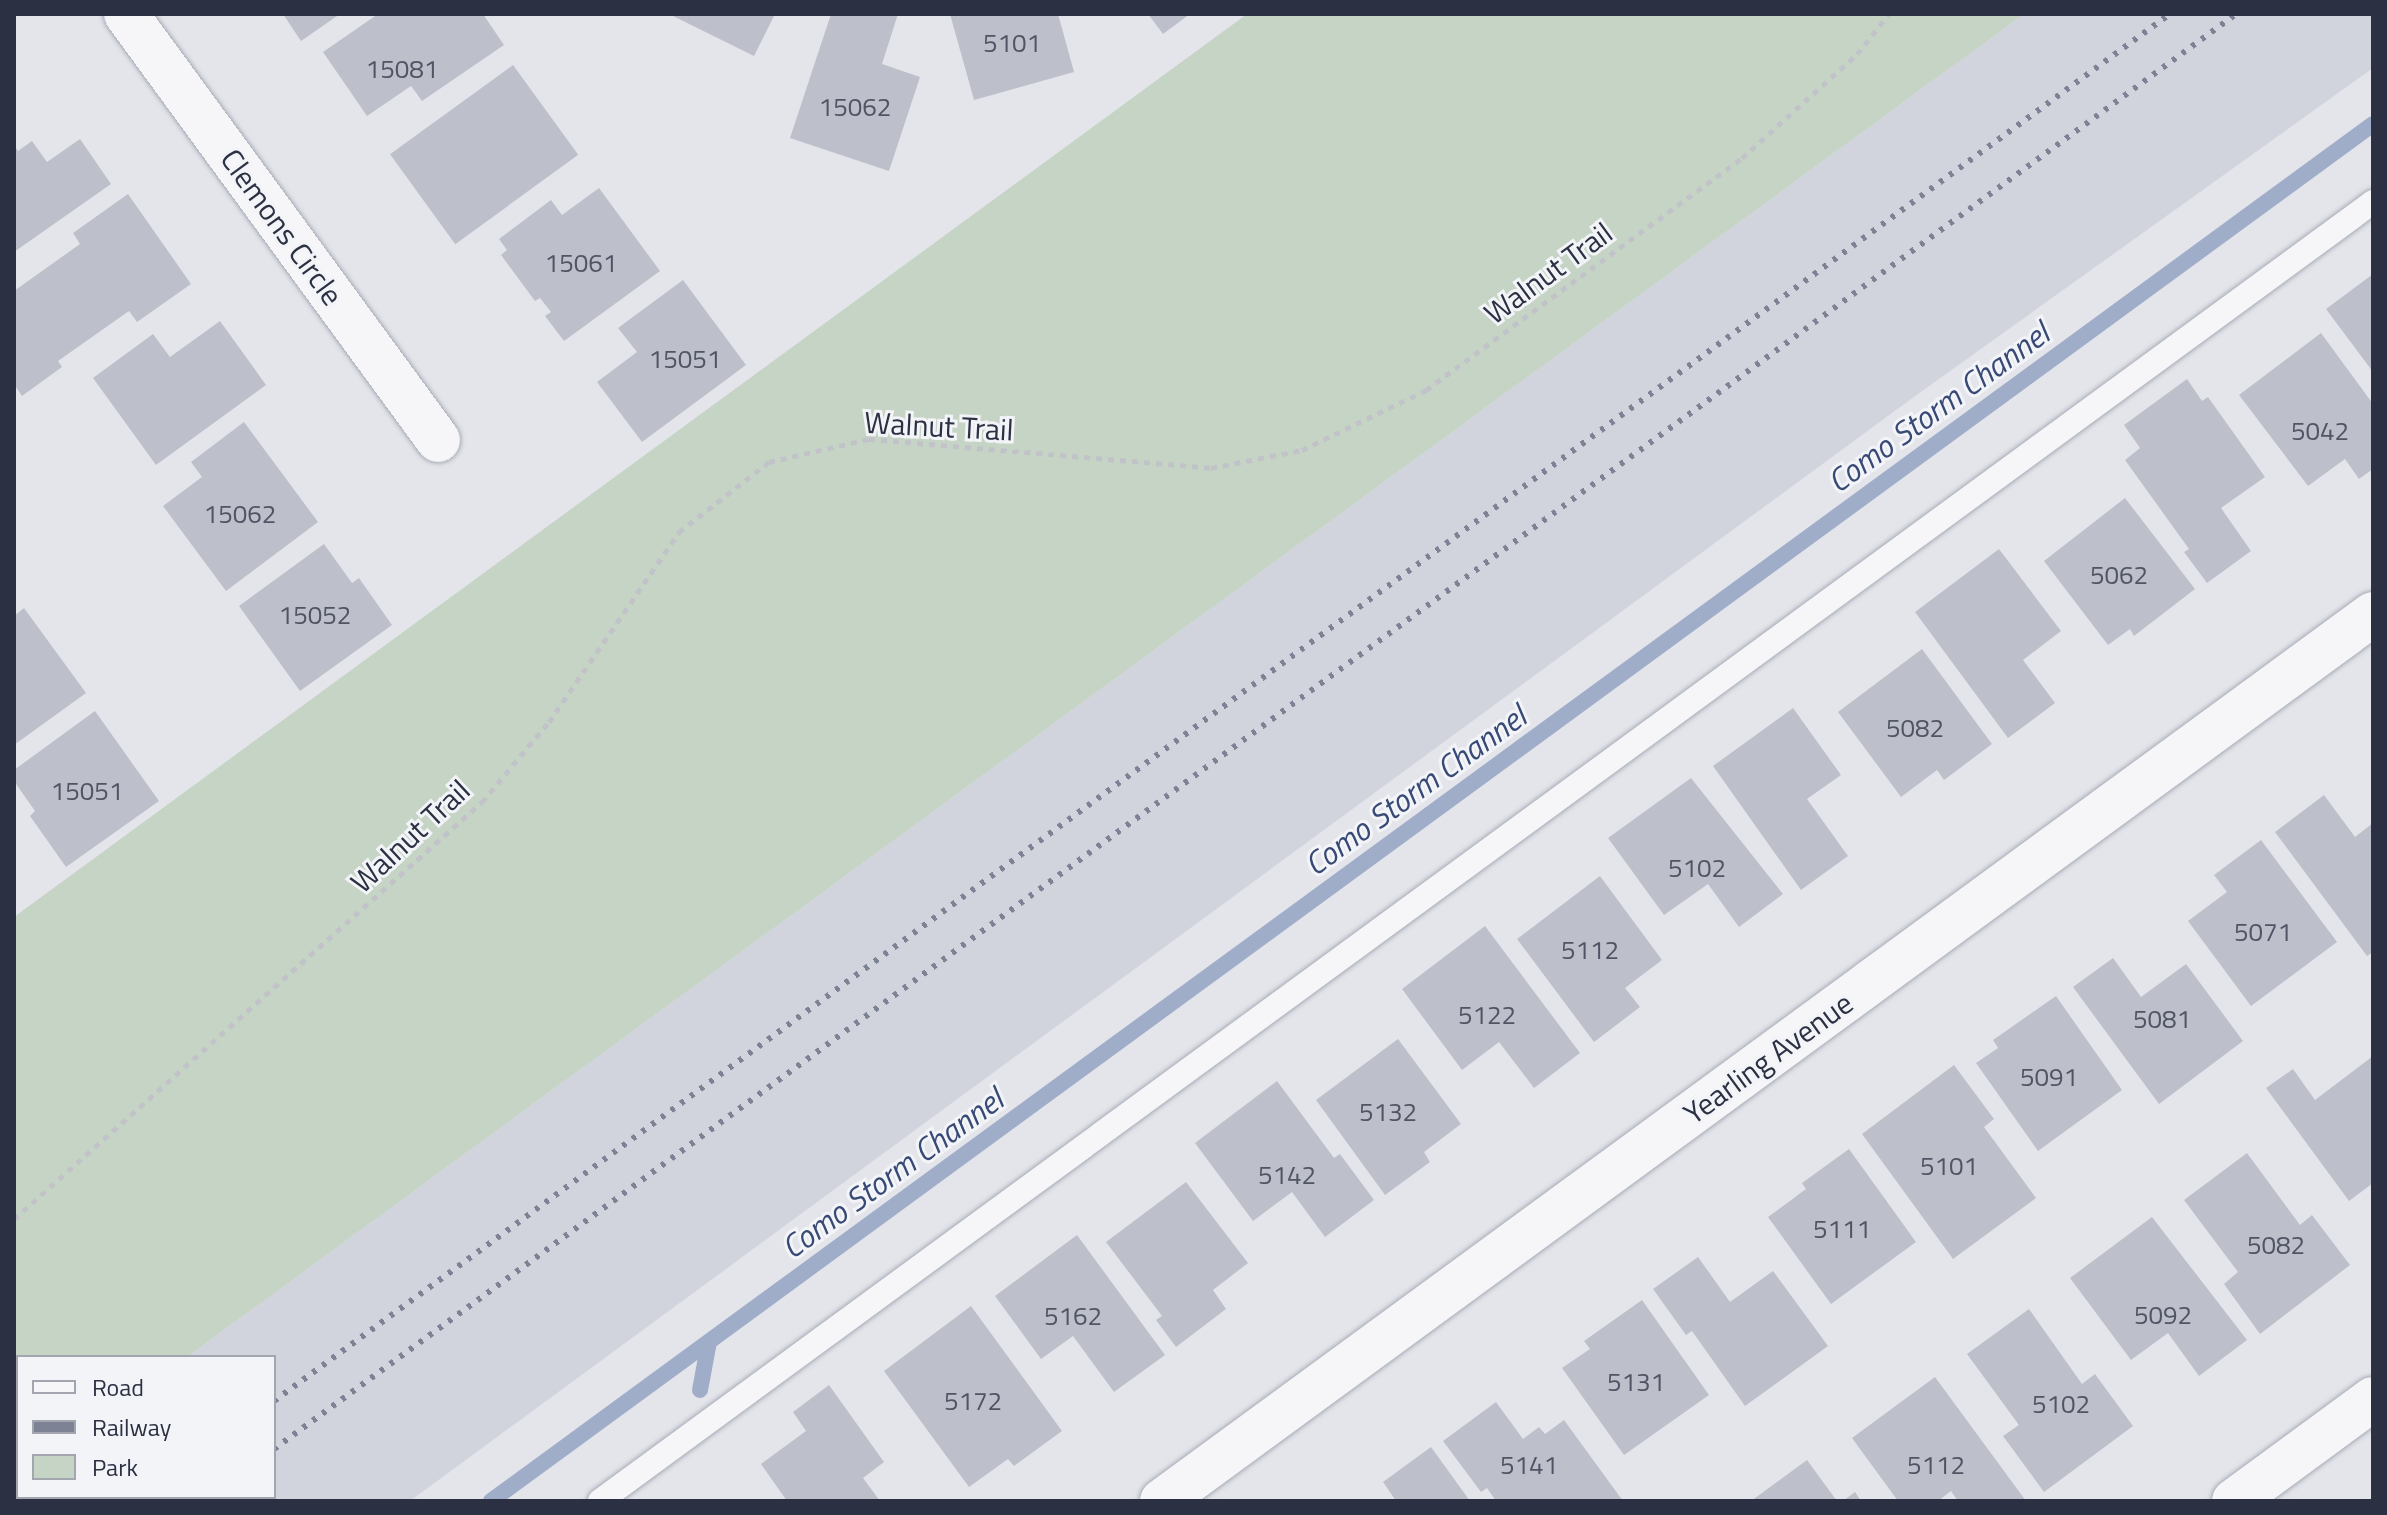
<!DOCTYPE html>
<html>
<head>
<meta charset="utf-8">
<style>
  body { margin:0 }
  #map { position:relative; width:2387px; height:1515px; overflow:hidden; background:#e3e5eb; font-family:"Titillium Web",sans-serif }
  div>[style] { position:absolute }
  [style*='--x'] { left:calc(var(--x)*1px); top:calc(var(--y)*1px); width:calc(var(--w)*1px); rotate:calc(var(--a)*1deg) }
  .built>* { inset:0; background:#d1d4dd }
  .green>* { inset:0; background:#c6d4c5 }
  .stream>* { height:16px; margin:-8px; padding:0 8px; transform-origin:8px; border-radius:8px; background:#a0adc9 }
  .building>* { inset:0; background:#bdc0ca; transform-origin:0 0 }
  .path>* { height:5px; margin-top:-2.5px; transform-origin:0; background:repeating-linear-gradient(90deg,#c1c3c9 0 6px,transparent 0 12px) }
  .roads { filter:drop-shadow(0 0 2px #a8abb5) drop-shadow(0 0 2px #a8abb5) }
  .service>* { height:24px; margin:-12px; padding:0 12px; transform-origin:12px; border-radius:12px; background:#f6f6f9 }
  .minor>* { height:44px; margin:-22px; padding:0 22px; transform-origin:22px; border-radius:22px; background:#f6f6f9 }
  .rail>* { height:6px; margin-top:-3px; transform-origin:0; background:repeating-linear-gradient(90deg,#7d8294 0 4px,transparent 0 12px) }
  span { translate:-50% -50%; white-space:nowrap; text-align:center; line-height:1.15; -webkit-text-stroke:6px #f3f4f8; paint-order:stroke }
  .number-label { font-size:26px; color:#505464 }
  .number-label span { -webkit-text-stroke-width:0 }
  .street-label { font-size:30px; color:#2b3042 }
  .water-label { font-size:32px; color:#374975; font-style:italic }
  .frame { position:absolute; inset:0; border:16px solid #2b3042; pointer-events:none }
  .legend { position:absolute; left:16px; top:1355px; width:260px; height:144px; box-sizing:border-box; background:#f3f4f8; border:2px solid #a3a6af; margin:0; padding:10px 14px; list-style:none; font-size:24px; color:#2b3042 }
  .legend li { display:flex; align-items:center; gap:16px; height:40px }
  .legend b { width:40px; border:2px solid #a3a6af }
</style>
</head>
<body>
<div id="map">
  <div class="built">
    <i style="clip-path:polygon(2024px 14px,2373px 14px,2373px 68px,1911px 399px,410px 1501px,14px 1501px,18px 1480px,18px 1497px,274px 1497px,274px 1357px,187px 1357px)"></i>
  </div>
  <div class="green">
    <i style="clip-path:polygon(1247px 14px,2024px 14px,187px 1357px,18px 1357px,14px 1483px,14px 917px)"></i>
  </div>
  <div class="stream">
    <i style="--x:700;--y:1390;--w:49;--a:-79.4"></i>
    <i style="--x:491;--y:1501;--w:2332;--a:-36.19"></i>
  </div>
  <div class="building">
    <i style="clip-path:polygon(283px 14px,340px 14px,301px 41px)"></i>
    <i style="clip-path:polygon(378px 14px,483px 14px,504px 45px,422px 101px,411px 86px,367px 116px,323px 52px)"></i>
    <i style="clip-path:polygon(669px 14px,775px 14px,754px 56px)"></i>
    <i style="clip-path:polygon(831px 14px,898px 14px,882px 64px,920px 77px,889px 171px,790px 138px)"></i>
    <i style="clip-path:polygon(950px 14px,1058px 14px,1074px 72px,974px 100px)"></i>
    <i style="clip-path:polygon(1148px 14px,1190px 14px,1163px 34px)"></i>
    <i style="left:513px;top:65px;width:111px;height:152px;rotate:54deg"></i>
    <i style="clip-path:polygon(80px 139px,111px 184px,14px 252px,14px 145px,18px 151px,32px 141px,47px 162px)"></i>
    <i style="clip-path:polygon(599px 188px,660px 271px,564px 341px,545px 316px,551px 312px,540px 298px,535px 301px,501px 255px,507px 250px,499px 239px,551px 200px,562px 215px)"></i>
    <i style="clip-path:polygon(128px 194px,191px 284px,137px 322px,129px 311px,58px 361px,62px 367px,22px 396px,14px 384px,14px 291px,80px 244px,73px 233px)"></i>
    <i style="clip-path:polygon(2373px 274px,2373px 372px,2326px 309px)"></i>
    <i style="clip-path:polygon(683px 280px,746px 365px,642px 442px,597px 382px,637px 352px,618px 328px)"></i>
    <i style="clip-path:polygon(220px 321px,266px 385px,156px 465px,93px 378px,153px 334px,170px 357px)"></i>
    <i style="clip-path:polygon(2321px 333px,2373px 404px,2373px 469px,2359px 479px,2345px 459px,2308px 486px,2239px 395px)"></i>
    <i style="clip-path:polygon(2187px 379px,2202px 401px,2208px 397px,2265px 477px,2221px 508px,2251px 551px,2207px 583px,2184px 552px,2189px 549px,2125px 460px,2140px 448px,2124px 425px)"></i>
    <i style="clip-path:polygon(244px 422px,318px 522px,226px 591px,163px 506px,202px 477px,191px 462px)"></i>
    <i style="clip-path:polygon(2125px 498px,2195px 589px,2134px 636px,2130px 629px,2108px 645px,2044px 561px)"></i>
    <i style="clip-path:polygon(324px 544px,352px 583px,359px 578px,392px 625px,300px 691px,239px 606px)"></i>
    <i style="clip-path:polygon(1999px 549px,2061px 631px,2023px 660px,2055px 703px,2008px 738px,1915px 612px)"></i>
    <i style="clip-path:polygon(24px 608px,86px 693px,14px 745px,14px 616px)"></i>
    <i style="clip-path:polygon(1922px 649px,1992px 744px,1944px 780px,1937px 770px,1901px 797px,1838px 712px)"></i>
    <i style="clip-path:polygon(1793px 708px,1841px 775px,1807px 799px,1848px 856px,1801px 890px,1713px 766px)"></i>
    <i style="clip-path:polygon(95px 711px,159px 801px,66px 867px,30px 816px,35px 811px,14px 781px,14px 770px)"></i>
    <i style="clip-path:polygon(1691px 778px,1783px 894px,1739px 927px,1708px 884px,1664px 915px,1608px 838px)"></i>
    <i style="clip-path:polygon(2324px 795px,2355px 837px,2373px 823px,2373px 952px,2367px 956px,2275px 832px)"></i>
    <i style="clip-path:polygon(2261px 840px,2337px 942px,2251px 1006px,2188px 921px,2227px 892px,2214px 875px)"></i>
    <i style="clip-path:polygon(1600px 876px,1662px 960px,1625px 988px,1640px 1007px,1594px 1042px,1517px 939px)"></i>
    <i style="clip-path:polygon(1485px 926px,1580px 1053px,1534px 1088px,1499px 1042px,1462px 1070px,1402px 989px)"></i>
    <i style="clip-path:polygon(2113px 958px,2141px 997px,2186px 964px,2243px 1041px,2159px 1104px,2073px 987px)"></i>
    <i style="clip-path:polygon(2056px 996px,2122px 1090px,2038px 1151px,1976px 1063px,1998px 1048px,1993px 1040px)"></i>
    <i style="clip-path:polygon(1398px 1039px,1461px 1124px,1424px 1152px,1430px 1162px,1385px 1195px,1316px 1100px)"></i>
    <i style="clip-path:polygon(2373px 1056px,2373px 1183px,2349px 1201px,2266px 1088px,2293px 1069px,2315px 1100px)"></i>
    <i style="clip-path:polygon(1954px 1065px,1994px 1119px,1984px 1127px,2036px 1198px,1953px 1259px,1862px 1134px)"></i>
    <i style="clip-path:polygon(1277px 1081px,1334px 1158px,1340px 1154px,1374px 1200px,1325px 1237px,1292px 1192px,1253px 1221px,1195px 1143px)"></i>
    <i style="clip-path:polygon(1849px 1149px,1916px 1242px,1831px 1304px,1768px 1217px,1806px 1189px,1802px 1183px)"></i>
    <i style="clip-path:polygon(2247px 1153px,2300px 1225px,2312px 1215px,2350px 1265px,2260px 1334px,2224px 1284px,2238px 1272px,2184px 1200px)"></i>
    <i style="clip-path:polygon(1186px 1182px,1248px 1263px,1213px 1290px,1226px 1309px,1176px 1347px,1156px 1320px,1162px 1316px,1106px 1242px)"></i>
    <i style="clip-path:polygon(2152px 1217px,2247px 1340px,2199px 1376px,2168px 1333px,2131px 1360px,2070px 1278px)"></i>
    <i style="clip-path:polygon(1077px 1235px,1165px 1355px,1114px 1392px,1073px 1336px,1041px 1359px,995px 1296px)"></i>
    <i style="clip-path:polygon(1698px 1257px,1730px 1302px,1773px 1271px,1828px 1346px,1745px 1406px,1692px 1331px,1686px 1335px,1653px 1289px)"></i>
    <i style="clip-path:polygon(1642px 1300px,1709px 1395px,1624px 1455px,1562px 1368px,1590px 1349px,1584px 1341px)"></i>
    <i style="clip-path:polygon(971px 1306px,1062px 1431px,1014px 1466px,1008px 1459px,969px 1487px,884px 1371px)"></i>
    <i style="clip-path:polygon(2029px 1309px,2082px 1384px,2095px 1374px,2133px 1426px,2044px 1492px,2003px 1436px,2019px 1425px,1967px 1354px)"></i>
    <i style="clip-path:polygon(1935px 1377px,2026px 1501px,1958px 1501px,1951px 1491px,1938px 1501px,1898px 1501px,1852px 1438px)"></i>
    <i style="clip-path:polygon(829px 1385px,884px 1462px,863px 1478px,880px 1501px,787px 1501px,761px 1464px,806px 1431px,793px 1412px)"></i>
    <i style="clip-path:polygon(1496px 1402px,1523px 1439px,1539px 1427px,1545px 1434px,1564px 1420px,1623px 1501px,1496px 1501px,1487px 1488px,1481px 1492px,1443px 1441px)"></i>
    <i style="clip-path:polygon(1431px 1447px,1470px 1501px,1396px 1501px,1383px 1482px)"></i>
    <i style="clip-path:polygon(1807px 1460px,1837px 1501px,1751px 1501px)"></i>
    <i style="clip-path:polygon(1855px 1492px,1861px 1501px,1843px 1501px)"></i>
  </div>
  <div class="path">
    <i style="--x:14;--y:1219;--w:627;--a:-41.7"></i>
    <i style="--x:482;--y:802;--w:104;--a:-50.1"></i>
    <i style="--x:549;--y:722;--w:230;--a:-55.6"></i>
    <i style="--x:679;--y:532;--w:114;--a:-37.9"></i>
    <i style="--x:769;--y:462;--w:103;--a:-13"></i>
    <i style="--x:869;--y:439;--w:343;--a:4.8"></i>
    <i style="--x:1211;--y:468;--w:93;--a:-11.2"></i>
    <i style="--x:1302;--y:450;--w:138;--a:-25.8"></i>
    <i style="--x:1426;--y:390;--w:392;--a:-36.3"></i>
    <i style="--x:1742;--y:158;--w:155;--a:-42.1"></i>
    <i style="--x:1857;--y:54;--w:51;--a:-51.3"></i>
  </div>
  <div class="roads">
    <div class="service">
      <i style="--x:600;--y:1501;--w:2198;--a:-36.23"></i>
    </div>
    <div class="minor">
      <i style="--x:126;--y:14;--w:528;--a:53.78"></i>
      <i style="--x:1162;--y:1501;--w:1501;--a:-36.22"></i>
      <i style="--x:2234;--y:1501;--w:172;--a:-36.3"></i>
    </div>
  </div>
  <div class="rail">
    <i style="--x:274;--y:1401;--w:2349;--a:-36.19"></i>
    <i style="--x:274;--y:1449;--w:2431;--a:-36.18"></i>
    <i style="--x:137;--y:1501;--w:6;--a:-39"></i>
    <i style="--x:202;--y:1501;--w:7;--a:-34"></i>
  </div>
  <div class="number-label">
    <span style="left:1012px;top:43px">5101</span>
    <span style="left:402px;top:69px">15081</span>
    <span style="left:855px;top:107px">15062</span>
    <span style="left:581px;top:263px">15061</span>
    <span style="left:685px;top:359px">15051</span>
    <span style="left:2320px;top:431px">5042</span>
    <span style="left:240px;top:514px">15062</span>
    <span style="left:2119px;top:575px">5062</span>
    <span style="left:315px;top:615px">15052</span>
    <span style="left:1915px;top:728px">5082</span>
    <span style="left:87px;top:791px">15051</span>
    <span style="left:1697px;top:868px">5102</span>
    <span style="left:2263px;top:932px">5071</span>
    <span style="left:1590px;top:950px">5112</span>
    <span style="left:1487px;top:1015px">5122</span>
    <span style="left:2162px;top:1019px">5081</span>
    <span style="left:2049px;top:1077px">5091</span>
    <span style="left:1388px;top:1112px">5132</span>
    <span style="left:1949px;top:1166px">5101</span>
    <span style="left:1287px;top:1175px">5142</span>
    <span style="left:1842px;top:1229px">5111</span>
    <span style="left:2276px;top:1245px">5082</span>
    <span style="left:2163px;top:1315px">5092</span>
    <span style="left:1073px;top:1316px">5162</span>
    <span style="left:1636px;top:1382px">5131</span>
    <span style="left:973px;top:1401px">5172</span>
    <span style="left:2061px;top:1404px">5102</span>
    <span style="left:1529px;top:1465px">5141</span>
    <span style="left:1936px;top:1465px">5112</span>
  </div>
  <div class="street-label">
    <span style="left:282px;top:227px;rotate:54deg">Clemons Circle</span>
    <span style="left:1548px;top:273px;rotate:-36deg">Walnut Trail</span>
    <span style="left:939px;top:426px;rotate:3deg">Walnut Trail</span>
    <span style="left:410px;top:836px;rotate:-43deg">Walnut Trail</span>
    <span style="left:1768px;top:1058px;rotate:-36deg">Yearling Avenue</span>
  </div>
  <div class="water-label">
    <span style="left:1938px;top:407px;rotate:-36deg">Como Storm Channel</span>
    <span style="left:1415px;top:790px;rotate:-36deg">Como Storm Channel</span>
    <span style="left:892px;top:1173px;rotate:-36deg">Como Storm Channel</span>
  </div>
  <div class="frame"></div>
  <ul class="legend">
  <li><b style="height:10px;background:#f6f6f9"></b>Road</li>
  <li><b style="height:10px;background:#7d8294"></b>Railway</li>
  <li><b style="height:22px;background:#c6d4c5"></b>Park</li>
  </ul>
</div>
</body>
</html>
